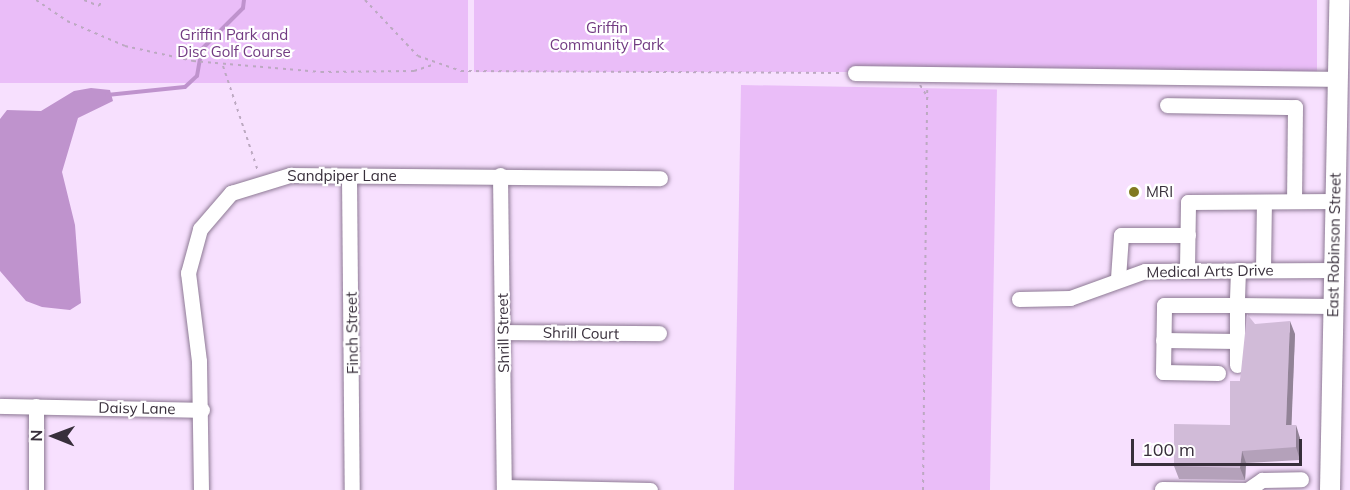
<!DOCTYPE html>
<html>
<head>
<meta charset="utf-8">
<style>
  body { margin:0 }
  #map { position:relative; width:1350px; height:490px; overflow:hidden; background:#f7e0fe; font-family:Mulish,sans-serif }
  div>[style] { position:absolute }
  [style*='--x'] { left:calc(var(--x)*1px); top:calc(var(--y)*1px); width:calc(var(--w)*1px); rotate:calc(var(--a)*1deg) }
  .green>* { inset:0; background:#eabdf8; transform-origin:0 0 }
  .water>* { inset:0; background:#bf93cd }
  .stream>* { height:4px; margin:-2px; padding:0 2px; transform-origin:2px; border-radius:2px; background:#bf93cd }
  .path>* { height:2px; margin-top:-1px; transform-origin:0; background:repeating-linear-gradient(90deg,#bca9c1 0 3px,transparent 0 7.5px) }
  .roads { filter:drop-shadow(0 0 2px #8d7994) drop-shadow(0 0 2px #8d7994) }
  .minor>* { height:15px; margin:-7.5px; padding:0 7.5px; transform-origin:7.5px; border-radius:7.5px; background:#fff }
  .major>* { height:20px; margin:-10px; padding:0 10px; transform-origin:10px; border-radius:10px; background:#fff }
  .wall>* { inset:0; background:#b4a1ba }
  .shaded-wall>* { inset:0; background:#928397 }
  .building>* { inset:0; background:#d1bbd8 }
  .dots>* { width:16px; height:16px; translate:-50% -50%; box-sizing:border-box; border:3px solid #fff; border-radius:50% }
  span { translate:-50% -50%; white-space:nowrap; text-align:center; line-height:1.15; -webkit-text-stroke:4.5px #fff; paint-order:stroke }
  .park-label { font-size:15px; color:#723b82 }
  .street-label { font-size:15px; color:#382f3b }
  .poi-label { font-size:15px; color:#382f3b }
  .left { translate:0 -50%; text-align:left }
  .north { position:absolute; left:24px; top:406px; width:60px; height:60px; -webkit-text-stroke:4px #fff; paint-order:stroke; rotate:271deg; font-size:16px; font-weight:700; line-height:24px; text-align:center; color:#382f3b }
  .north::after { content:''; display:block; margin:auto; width:21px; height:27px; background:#382f3b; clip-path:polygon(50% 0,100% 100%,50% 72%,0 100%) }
  .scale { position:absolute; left:1131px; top:439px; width:171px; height:27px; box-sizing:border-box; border:3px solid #382f3b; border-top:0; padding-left:8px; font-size:18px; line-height:21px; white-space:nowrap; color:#382f3b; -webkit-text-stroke:4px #fff; paint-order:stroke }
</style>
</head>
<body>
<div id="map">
  <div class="green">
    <i style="left:0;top:0;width:468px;height:83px"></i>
    <i style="left:474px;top:0;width:843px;height:72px"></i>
    <i style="left:741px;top:85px;width:256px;height:405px;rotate:1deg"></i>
  </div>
  <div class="water">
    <i style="clip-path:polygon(91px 88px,110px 90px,113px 101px,78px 118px,62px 172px,75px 225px,81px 303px,70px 310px,42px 307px,26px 301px,0 271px,0 119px,7px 110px,41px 111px,74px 91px)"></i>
  </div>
  <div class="stream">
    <i style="--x:107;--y:95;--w:78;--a:-5.9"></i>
    <i style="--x:185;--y:87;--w:16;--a:-43"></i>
    <i style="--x:197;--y:76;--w:27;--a:-80"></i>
    <i style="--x:202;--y:49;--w:58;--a:-45"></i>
    <i style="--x:243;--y:8;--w:8;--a:-83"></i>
  </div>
  <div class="path">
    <i style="--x:36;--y:0;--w:37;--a:34"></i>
    <i style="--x:67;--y:21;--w:63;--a:23.3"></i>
    <i style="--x:125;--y:46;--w:70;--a:12.4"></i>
    <i style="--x:193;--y:61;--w:128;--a:4.9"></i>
    <i style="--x:321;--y:72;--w:93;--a:-0.6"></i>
    <i style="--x:414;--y:71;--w:20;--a:-18"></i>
    <i style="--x:84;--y:0;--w:16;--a:22"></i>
    <i style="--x:99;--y:6;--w:7;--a:-63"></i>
    <i style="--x:365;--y:0;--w:77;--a:46.6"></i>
    <i style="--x:418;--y:56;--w:46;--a:19.2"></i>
    <i style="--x:461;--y:71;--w:380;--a:0.3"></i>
    <i style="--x:223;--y:66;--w:111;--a:71.6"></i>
    <i style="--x:920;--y:85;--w:15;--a:58"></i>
    <i style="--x:923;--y:490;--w:402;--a:-89.4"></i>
  </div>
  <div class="roads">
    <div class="minor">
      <i style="--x:855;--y:73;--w:483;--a:0.7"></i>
      <i style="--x:1167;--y:105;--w:128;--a:0.9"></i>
      <i style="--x:1295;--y:107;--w:94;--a:90.6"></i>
      <i style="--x:500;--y:175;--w:315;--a:89.3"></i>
      <i style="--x:349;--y:176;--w:314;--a:89.5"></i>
      <i style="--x:1187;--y:268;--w:66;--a:-89.1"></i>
      <i style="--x:1188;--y:202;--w:147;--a:-0.4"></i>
      <i style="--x:1238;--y:270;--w:35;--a:92"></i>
      <i style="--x:1237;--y:305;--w:96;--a:0.6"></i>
      <i style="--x:1263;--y:270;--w:68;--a:-89.2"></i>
      <i style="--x:1118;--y:278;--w:43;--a:-86"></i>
      <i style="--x:1121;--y:235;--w:67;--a:0"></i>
      <i style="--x:1019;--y:299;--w:51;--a:-1.1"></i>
      <i style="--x:1070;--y:298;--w:80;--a:-19.8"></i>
      <i style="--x:1145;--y:271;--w:189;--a:-0.3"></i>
      <i style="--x:502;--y:332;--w:157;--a:0.4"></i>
      <i style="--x:1163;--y:340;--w:74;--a:0.8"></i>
      <i style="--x:1218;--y:373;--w:55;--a:-179"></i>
      <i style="--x:1163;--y:372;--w:67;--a:-89.1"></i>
      <i style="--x:1164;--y:305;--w:73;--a:0"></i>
      <i style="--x:1237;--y:305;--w:60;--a:90"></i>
      <i style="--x:0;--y:406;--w:202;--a:1.1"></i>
      <i style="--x:504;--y:487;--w:146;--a:1.2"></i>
      <i style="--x:1162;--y:489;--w:88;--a:0.7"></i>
      <i style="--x:1249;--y:489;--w:16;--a:-35"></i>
      <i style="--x:1262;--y:480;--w:39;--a:-1"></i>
      <i style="--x:36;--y:490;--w:84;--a:-90"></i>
      <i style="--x:201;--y:490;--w:129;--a:-90.9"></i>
      <i style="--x:199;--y:361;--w:89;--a:-97.1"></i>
      <i style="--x:188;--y:273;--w:46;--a:-74.7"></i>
      <i style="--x:200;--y:229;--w:48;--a:-49.3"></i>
      <i style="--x:231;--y:193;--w:62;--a:-17"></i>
      <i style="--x:290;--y:175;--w:370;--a:0.5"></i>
    </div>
    <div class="major">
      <i style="--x:1330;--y:490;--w:490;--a:-88.9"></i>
    </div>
  </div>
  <div class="wall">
    <i style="clip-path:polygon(1255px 324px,1295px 334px,1291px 425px,1300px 438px,1300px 460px,1246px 463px,1245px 480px,1179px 479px,1174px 466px,1230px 425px,1240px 381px)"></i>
  </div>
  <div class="shaded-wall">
    <i style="clip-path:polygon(1290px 321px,1295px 334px,1291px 438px,1286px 425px)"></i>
    <i style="clip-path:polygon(1296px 425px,1300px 438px,1300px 460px,1296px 447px)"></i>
    <i style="clip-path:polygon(1242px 451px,1246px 463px,1245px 480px,1240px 468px)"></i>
  </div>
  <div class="building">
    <i style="clip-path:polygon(1247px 314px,1255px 324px,1290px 321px,1286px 425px,1296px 425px,1296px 447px,1242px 451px,1240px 468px,1174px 466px,1174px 424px,1230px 425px,1230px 381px,1240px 381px)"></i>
  </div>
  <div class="dots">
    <i style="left:1134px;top:192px;background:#817a20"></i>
  </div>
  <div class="park-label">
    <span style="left:607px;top:36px">Griffin<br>Community Park</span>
    <span style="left:234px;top:43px">Griffin Park and<br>Disc Golf Course</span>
  </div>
  <div class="street-label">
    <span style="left:342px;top:176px">Sandpiper Lane</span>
    <span style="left:1334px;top:245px;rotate:-89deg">East Robinson Street</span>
    <span style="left:1210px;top:271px;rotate:-1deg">Medical Arts Drive</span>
    <span style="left:352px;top:333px;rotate:-91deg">Finch Street</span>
    <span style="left:503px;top:333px;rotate:-91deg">Shrill Street</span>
    <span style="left:581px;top:333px;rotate:1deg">Shrill Court</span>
    <span style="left:137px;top:408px;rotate:1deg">Daisy Lane</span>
  </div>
  <div class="poi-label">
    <span class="left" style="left:1146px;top:192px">MRI</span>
  </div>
  <div class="north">N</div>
  <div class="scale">100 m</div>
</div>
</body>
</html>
